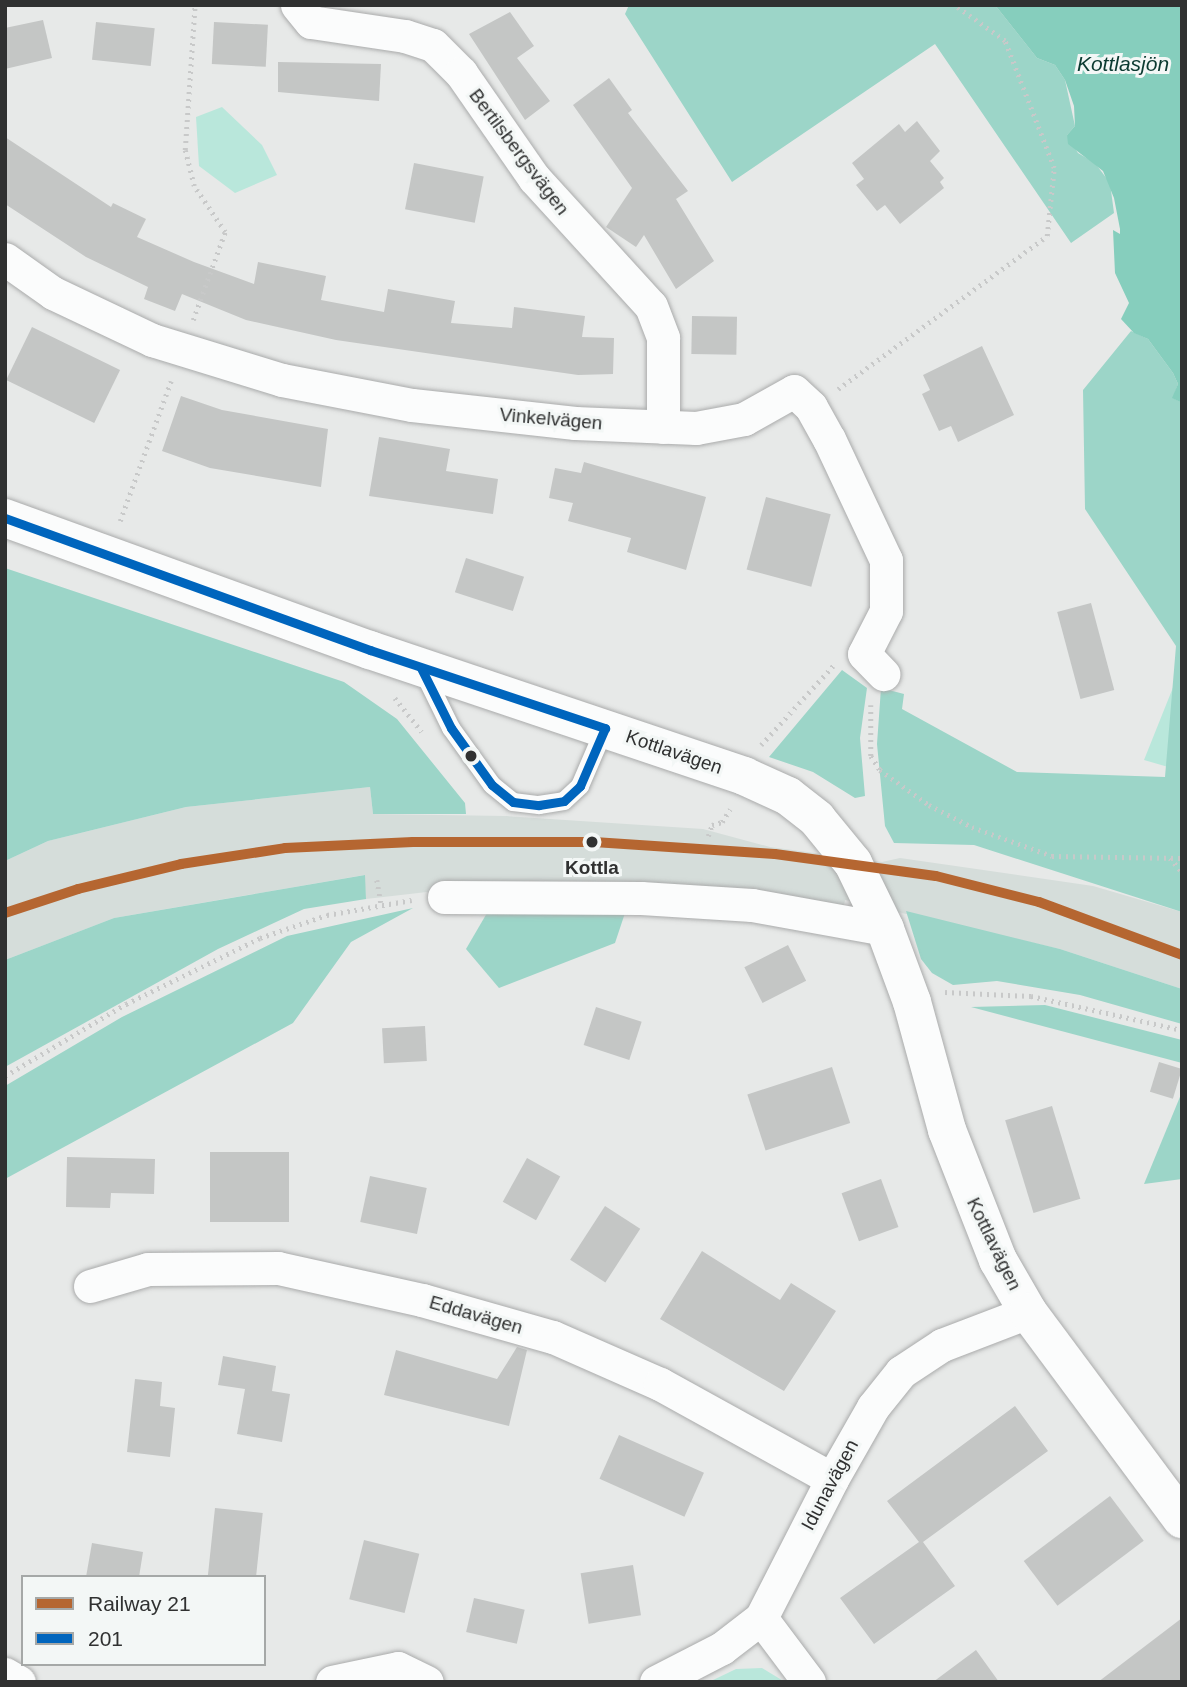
<!DOCTYPE html>
<html>
<head>
<meta charset="utf-8">
<style>
  body { margin:0 }
  #map { position:relative; width:1187px; height:1687px; overflow:hidden; background:#e7e9e8; font-family:Helvetica,sans-serif }
  div>[style] { position:absolute }
  [style*='--x'] { left:calc(var(--x)*1px); top:calc(var(--y)*1px); width:calc(var(--w)*1px); rotate:calc(var(--a)*1deg) }
  .built>* { inset:0; background:#d5ddda }
  .green>* { inset:0; background:#b9e7db }
  .forest>* { inset:0; background:#9cd5c8 }
  .water>* { inset:0; background:#86cebd }
  .building>* { inset:0; background:#c4c6c5; transform-origin:0 0 }
  .path>* { height:4.5px; margin-top:-2.25px; transform-origin:0; background:repeating-linear-gradient(90deg,#c8c9c9 0 2px,transparent 0 7px) }
  .roads { filter:drop-shadow(0 0 2px #aaabab) drop-shadow(0 0 2px #aaabab) }
  .lane>* { height:18px; margin:-9px; padding:0 9px; transform-origin:9px; border-radius:9px; background:#fbfcfc }
  .street>* { height:33px; margin:-16.5px; padding:0 16.5px; transform-origin:16.5px; border-radius:16.5px; background:#fbfcfc }
  .secondary>* { height:38px; margin:-19px; padding:0 19px; transform-origin:19px; border-radius:19px; background:#fbfcfc }
  .bus-1>* { height:9px; margin:-4.5px; padding:0 4.5px; transform-origin:4.5px; border-radius:4.5px; background:#0065bd }
  .rail-1>* { height:10px; margin:-5px; padding:0 5px; transform-origin:5px; border-radius:5px; background:#b56631 }
  .dots>* { width:19px; height:19px; translate:-50% -50%; box-sizing:border-box; border:4px solid #f3f7f6; border-radius:50% }
  span { translate:-50% -50%; white-space:nowrap; text-align:center; line-height:1.15; -webkit-text-stroke:6px #f3f7f6; paint-order:stroke }
  .street-label { font-size:19px; color:#303131 }
  .stop-label { font-size:19px; color:#303131; font-weight:700 }
  .water-label { font-size:21px; color:#0b3a31; font-style:italic }
  .frame { position:absolute; inset:0; border:7px solid #303131; pointer-events:none }
  .legend { position:absolute; left:21px; top:1575px; width:245px; height:91px; box-sizing:border-box; background:#f3f7f6; border:2px solid #a5a8a7; margin:0; padding:9px 12px; list-style:none; font-size:21px; color:#303131 }
  .legend li { display:flex; align-items:center; gap:14px; height:35px }
  .legend b { width:35px; border:2px solid #a5a8a7 }
</style>
</head>
<body>
<div id="map">
  <div class="built">
    <i style="clip-path:polygon(370px 787px,373px 814px,506px 816px,703px 829px,770px 847px,882px 862px,900px 858px,1093px 886px,1182px 912px,1182px 989px,1060px 949px,845px 900px,843px 910px,453px 889px,366px 899px,364px 875px,114px 918px,5px 960px,5px 861px,48px 841px,186px 807px)"></i>
  </div>
  <div class="green">
    <i style="clip-path:polygon(222px 107px,262px 145px,277px 175px,235px 193px,199px 166px,196px 117px)"></i>
    <i style="clip-path:polygon(1182px 665px,1182px 771px,1144px 760px)"></i>
    <i style="clip-path:polygon(762px 1668px,785px 1682px,711px 1681px,736px 1669px)"></i>
  </div>
  <div class="forest">
    <i style="clip-path:polygon(629px 5px,995px 5px,1037px 58px,1055px 65px,1065px 80px,1075px 126px,1067px 135px,1078px 153px,1095px 163px,1110px 183px,1114px 213px,1071px 243px,935px 44px,732px 182px,625px 14px)"></i>
    <i style="clip-path:polygon(1131px 331px,1148px 339px,1173px 373px,1178px 384px,1173px 398px,1182px 403px,1182px 912px,974px 845px,894px 843px,885px 826px,877px 744px,881px 688px,904px 694px,902px 709px,1017px 772px,1165px 777px,1176px 646px,1085px 509px,1083px 390px)"></i>
    <i style="clip-path:polygon(5px 568px,344px 682px,397px 719px,465px 803px,466px 814px,373px 814px,370px 787px,186px 807px,48px 841px,5px 861px)"></i>
    <i style="clip-path:polygon(842px 670px,867px 688px,860px 738px,865px 796px,855px 798px,813px 772px,769px 757px)"></i>
    <i style="clip-path:polygon(365px 875px,366px 899px,304px 909px,218px 949px,5px 1067px,5px 960px,114px 918px)"></i>
    <i style="clip-path:polygon(627px 907px,615px 943px,499px 988px,466px 949px,487px 913px)"></i>
    <i style="clip-path:polygon(413px 908px,351px 942px,293px 1023px,5px 1179px,5px 1086px,122px 1017px,287px 936px)"></i>
    <i style="clip-path:polygon(906px 911px,1060px 949px,1182px 989px,1182px 1024px,1080px 995px,997px 981px,953px 985px,932px 973px,921px 959px)"></i>
    <i style="clip-path:polygon(1045px 1005px,1182px 1040px,1182px 1063px,971px 1007px)"></i>
    <i style="clip-path:polygon(1182px 1092px,1182px 1179px,1144px 1184px)"></i>
  </div>
  <div class="water">
    <i style="clip-path:polygon(995px 5px,1182px 5px,1182px 403px,1172px 398px,1178px 384px,1173px 373px,1148px 339px,1134px 333px,1121px 319px,1129px 303px,1115px 273px,1113px 230px,1120px 234px,1120px 229px,1114px 198px,1103px 171px,1068px 144px,1067px 135px,1075px 126px,1074px 106px,1065px 80px,1055px 65px,1037px 58px)"></i>
  </div>
  <div class="building">
    <i style="clip-path:polygon(510px 12px,534px 46px,517px 58px,550px 101px,525px 120px,469px 34px)"></i>
    <i style="clip-path:polygon(43px 20px,52px 58px,5px 69px,5px 28px)"></i>
    <i style="left:96px;top:22px;width:59px;height:38px;rotate:6deg"></i>
    <i style="left:214px;top:22px;width:54px;height:42px;rotate:3deg"></i>
    <i style="clip-path:polygon(278px 62px,381px 64px,379px 101px,278px 92px)"></i>
    <i style="clip-path:polygon(609px 78px,632px 110px,628px 113px,688px 191px,676px 199px,714px 261px,676px 289px,644px 235px,636px 247px,606px 227px,632px 188px,573px 105px)"></i>
    <i style="clip-path:polygon(917px 121px,940px 151px,930px 161px,944px 178px,940px 182px,944px 188px,900px 224px,885px 205px,877px 211px,856px 185px,864px 179px,852px 163px,899px 124px,905px 132px)"></i>
    <i style="clip-path:polygon(5px 137px,111px 207px,113px 203px,146px 219px,137px 237px,194px 262px,254px 284px,258px 262px,326px 276px,321px 300px,384px 312px,388px 289px,455px 301px,451px 323px,512px 328px,514px 307px,585px 316px,582px 337px,614px 338px,613px 374px,578px 375px,336px 340px,246px 320px,182px 294px,175px 311px,144px 299px,148px 287px,86px 257px,5px 204px)"></i>
    <i style="left:414px;top:163px;width:71px;height:47px;rotate:11deg"></i>
    <i style="left:692px;top:316px;width:45px;height:38px;rotate:1deg"></i>
    <i style="left:32px;top:327px;width:98px;height:59px;rotate:26deg"></i>
    <i style="clip-path:polygon(982px 346px,1014px 415px,958px 442px,951px 426px,939px 431px,922px 394px,930px 390px,923px 375px)"></i>
    <i style="clip-path:polygon(181px 396px,222px 410px,328px 429px,321px 487px,210px 468px,162px 451px)"></i>
    <i style="clip-path:polygon(379px 437px,450px 449px,446px 471px,498px 479px,493px 514px,369px 496px)"></i>
    <i style="clip-path:polygon(584px 462px,706px 497px,686px 570px,627px 552px,631px 538px,568px 521px,573px 503px,549px 498px,555px 468px,581px 473px)"></i>
    <i style="left:766px;top:497px;width:67px;height:75px;rotate:15deg"></i>
    <i style="left:466px;top:558px;width:61px;height:36px;rotate:18deg"></i>
    <i style="left:1091px;top:603px;width:90px;height:35px;rotate:75deg"></i>
    <i style="left:788px;top:945px;width:40px;height:49px;rotate:63deg"></i>
    <i style="left:596px;top:1007px;width:48px;height:40px;rotate:18deg"></i>
    <i style="left:425px;top:1026px;width:35px;height:43px;rotate:87deg"></i>
    <i style="left:1159px;top:1062px;width:24px;height:31px;rotate:17deg"></i>
    <i style="left:832px;top:1067px;width:59px;height:89px;rotate:72deg"></i>
    <i style="left:1052px;top:1106px;width:97px;height:49px;rotate:73deg"></i>
    <i style="left:210px;top:1152px;width:79px;height:70px"></i>
    <i style="clip-path:polygon(67px 1157px,155px 1159px,154px 1194px,111px 1193px,110px 1208px,66px 1207px)"></i>
    <i style="left:527px;top:1158px;width:38px;height:50px;rotate:29deg"></i>
    <i style="left:370px;top:1176px;width:58px;height:47px;rotate:12deg"></i>
    <i style="left:881px;top:1179px;width:51px;height:42px;rotate:70deg"></i>
    <i style="left:605px;top:1206px;width:42px;height:64px;rotate:33deg"></i>
    <i style="clip-path:polygon(702px 1251px,780px 1300px,791px 1283px,836px 1311px,784px 1391px,660px 1319px)"></i>
    <i style="clip-path:polygon(517px 1347px,527px 1350px,509px 1426px,384px 1395px,396px 1350px,497px 1379px)"></i>
    <i style="clip-path:polygon(223px 1356px,276px 1366px,272px 1391px,290px 1394px,282px 1442px,237px 1434px,245px 1389px,218px 1385px)"></i>
    <i style="clip-path:polygon(135px 1379px,162px 1382px,160px 1406px,175px 1408px,170px 1457px,127px 1452px)"></i>
    <i style="clip-path:polygon(1015px 1406px,1048px 1451px,923px 1542px,955px 1586px,874px 1644px,840px 1598px,919px 1542px,887px 1501px)"></i>
    <i style="left:619px;top:1435px;width:93px;height:48px;rotate:24deg"></i>
    <i style="left:1110px;top:1496px;width:56px;height:108px;rotate:53deg"></i>
    <i style="left:215px;top:1508px;width:48px;height:69px;rotate:6deg"></i>
    <i style="left:364px;top:1540px;width:57px;height:61px;rotate:14deg"></i>
    <i style="clip-path:polygon(92px 1543px,143px 1552px,139px 1577px,86px 1577px)"></i>
    <i style="left:633px;top:1565px;width:51px;height:53px;rotate:81deg"></i>
    <i style="left:474px;top:1598px;width:52px;height:35px;rotate:13deg"></i>
    <i style="clip-path:polygon(1182px 1618px,1182px 1682px,1098px 1682px)"></i>
    <i style="clip-path:polygon(976px 1650px,999px 1682px,933px 1682px)"></i>
  </div>
  <div class="path">
    <i style="--x:193;--y:320;--w:94;--a:-70"></i>
    <i style="--x:225;--y:232;--w:55;--a:-124"></i>
    <i style="--x:194;--y:186;--w:37;--a:-104"></i>
    <i style="--x:185;--y:150;--w:145;--a:-86.1"></i>
    <i style="--x:838;--y:389;--w:259;--a:-36.2"></i>
    <i style="--x:1047;--y:236;--w:68;--a:-84.1"></i>
    <i style="--x:1054;--y:168;--w:136;--a:-111.1"></i>
    <i style="--x:1005;--y:41;--w:62;--a:-144.8"></i>
    <i style="--x:120;--y:521;--w:149;--a:-70"></i>
    <i style="--x:395;--y:698;--w:43;--a:51.5"></i>
    <i style="--x:871;--y:705;--w:51;--a:90"></i>
    <i style="--x:871;--y:756;--w:17;--a:57"></i>
    <i style="--x:880;--y:770;--w:60;--a:35.5"></i>
    <i style="--x:929;--y:805;--w:48;--a:27.1"></i>
    <i style="--x:972;--y:827;--w:85;--a:19.9"></i>
    <i style="--x:1052;--y:856;--w:130;--a:0.9"></i>
    <i style="--x:761;--y:745;--w:107;--a:-47.7"></i>
    <i style="--x:708;--y:836;--w:12;--a:-70"></i>
    <i style="--x:712;--y:825;--w:10;--a:-17"></i>
    <i style="--x:722;--y:822;--w:15;--a:-58"></i>
    <i style="--x:1170;--y:858;--w:18;--a:49"></i>
    <i style="--x:377;--y:880;--w:23;--a:80"></i>
    <i style="--x:945;--y:992;--w:86;--a:2.7"></i>
    <i style="--x:1031;--y:996;--w:155;--a:12.7"></i>
    <i style="--x:5;--y:1076;--w:141;--a:-30.8"></i>
    <i style="--x:126;--y:1004;--w:149;--a:-26.2"></i>
    <i style="--x:260;--y:938;--w:71;--a:-18.9"></i>
    <i style="--x:327;--y:915;--w:86;--a:-10"></i>
  </div>
  <div class="roads">
    <div class="lane">
      <i style="--x:423;--y:671;--w:64;--a:63.8"></i>
      <i style="--x:451;--y:728;--w:70;--a:54.3"></i>
      <i style="--x:492;--y:785;--w:27;--a:39"></i>
      <i style="--x:513;--y:802;--w:26;--a:7"></i>
      <i style="--x:539;--y:805;--w:25;--a:-9"></i>
      <i style="--x:564;--y:801;--w:22;--a:-43"></i>
      <i style="--x:580;--y:786;--w:63;--a:-66.7"></i>
    </div>
    <div class="street">
      <i style="--x:297;--y:5;--w:22;--a:51"></i>
      <i style="--x:311;--y:22;--w:95;--a:8.5"></i>
      <i style="--x:405;--y:36;--w:29;--a:18"></i>
      <i style="--x:433;--y:45;--w:40;--a:45"></i>
      <i style="--x:461;--y:73;--w:128;--a:55.2"></i>
      <i style="--x:534;--y:178;--w:173;--a:47.6"></i>
      <i style="--x:651;--y:306;--w:34;--a:69"></i>
      <i style="--x:663;--y:338;--w:89;--a:90"></i>
      <i style="--x:5;--y:259;--w:59;--a:35.3"></i>
      <i style="--x:53;--y:293;--w:110;--a:25.4"></i>
      <i style="--x:152;--y:340;--w:136;--a:17.1"></i>
      <i style="--x:282;--y:380;--w:132;--a:10.9"></i>
      <i style="--x:412;--y:405;--w:164;--a:6.3"></i>
      <i style="--x:575;--y:423;--w:121;--a:2.4"></i>
      <i style="--x:696;--y:428;--w:49;--a:-10.6"></i>
      <i style="--x:744;--y:419;--w:57;--a:-29.2"></i>
      <i style="--x:794;--y:391;--w:23;--a:43"></i>
      <i style="--x:811;--y:407;--w:37;--a:61"></i>
      <i style="--x:829;--y:439;--w:134;--a:64.8"></i>
      <i style="--x:886;--y:560;--w:51;--a:90"></i>
      <i style="--x:886;--y:611;--w:48;--a:117.1"></i>
      <i style="--x:864;--y:654;--w:28;--a:46"></i>
      <i style="--x:444;--y:897;--w:197;--a:0.3"></i>
      <i style="--x:641;--y:898;--w:111;--a:3.6"></i>
      <i style="--x:752;--y:905;--w:135;--a:10.2"></i>
      <i style="--x:90;--y:1286;--w:60;--a:-16.3"></i>
      <i style="--x:148;--y:1269;--w:130;--a:-0.4"></i>
      <i style="--x:278;--y:1268;--w:148;--a:12.5"></i>
      <i style="--x:422;--y:1300;--w:136;--a:15.8"></i>
      <i style="--x:553;--y:1337;--w:117;--a:23.7"></i>
      <i style="--x:660;--y:1384;--w:196;--a:28.9"></i>
      <i style="--x:761;--y:1618;--w:80;--a:53.1"></i>
      <i style="--x:5;--y:1674;--w:16;--a:30"></i>
      <i style="--x:332;--y:1682;--w:67;--a:-12"></i>
      <i style="--x:398;--y:1668;--w:32;--a:26"></i>
      <i style="--x:656;--y:1682;--w:74;--a:-27.3"></i>
      <i style="--x:722;--y:1648;--w:49;--a:-37.6"></i>
      <i style="--x:761;--y:1618;--w:156;--a:-62.9"></i>
      <i style="--x:832;--y:1479;--w:83;--a:-60.3"></i>
      <i style="--x:873;--y:1407;--w:45;--a:-51.3"></i>
      <i style="--x:901;--y:1372;--w:49;--a:-33.4"></i>
      <i style="--x:942;--y:1345;--w:92;--a:-21"></i>
    </div>
    <div class="secondary">
      <i style="--x:5;--y:518;--w:388;--a:19.9"></i>
      <i style="--x:370;--y:650;--w:395;--a:18.6"></i>
      <i style="--x:744;--y:776;--w:48;--a:24.4"></i>
      <i style="--x:788;--y:796;--w:37;--a:38"></i>
      <i style="--x:817;--y:819;--w:57;--a:50.7"></i>
      <i style="--x:853;--y:863;--w:73;--a:64.1"></i>
      <i style="--x:885;--y:929;--w:78;--a:69.7"></i>
      <i style="--x:912;--y:1002;--w:133;--a:74.7"></i>
      <i style="--x:947;--y:1130;--w:140;--a:68.6"></i>
      <i style="--x:998;--y:1260;--w:60;--a:60"></i>
      <i style="--x:1028;--y:1312;--w:258;--a:53.4"></i>
    </div>
  </div>
  <div class="bus-1">
    <i style="--x:5;--y:518;--w:388;--a:19.9"></i>
    <i style="--x:370;--y:650;--w:248;--a:18.4"></i>
    <i style="--x:421;--y:668;--w:67;--a:63.4"></i>
    <i style="--x:451;--y:728;--w:70;--a:54.3"></i>
    <i style="--x:492;--y:785;--w:27;--a:39"></i>
    <i style="--x:513;--y:802;--w:26;--a:7"></i>
    <i style="--x:539;--y:805;--w:25;--a:-9"></i>
    <i style="--x:564;--y:801;--w:22;--a:-43"></i>
    <i style="--x:580;--y:786;--w:63;--a:-66.7"></i>
  </div>
  <div class="rail-1">
    <i style="--x:5;--y:913;--w:77;--a:-18.2"></i>
    <i style="--x:78;--y:889;--w:106;--a:-13.6"></i>
    <i style="--x:181;--y:864;--w:105;--a:-8.7"></i>
    <i style="--x:285;--y:848;--w:128;--a:-2.7"></i>
    <i style="--x:413;--y:842;--w:181;--a:0"></i>
    <i style="--x:594;--y:842;--w:181;--a:3.8"></i>
    <i style="--x:775;--y:854;--w:162;--a:7.8"></i>
    <i style="--x:936;--y:876;--w:106;--a:14.2"></i>
    <i style="--x:1039;--y:902;--w:153;--a:20.3"></i>
  </div>
  <div class="dots">
    <i style="left:471px;top:756px;background:#303131"></i>
    <i style="left:592px;top:842px;background:#303131"></i>
  </div>
  <div class="street-label">
    <span style="left:519px;top:152px;rotate:53deg">Bertilsbergsvägen</span>
    <span style="left:551px;top:419px;rotate:5deg">Vinkelvägen</span>
    <span style="left:674px;top:752px;rotate:19deg">Kottlavägen</span>
    <span style="left:994px;top:1244px;rotate:64deg">Kottlavägen</span>
    <span style="left:476px;top:1315px;rotate:16deg">Eddavägen</span>
    <span style="left:830px;top:1485px;rotate:-62deg">Idunavägen</span>
  </div>
  <div class="stop-label">
    <span style="left:592px;top:868px">Kottla</span>
  </div>
  <div class="water-label">
    <span style="left:1123px;top:64px">Kottlasjön</span>
  </div>
  <div class="frame"></div>
  <ul class="legend">
  <li><b style="height:9px;background:#b56631"></b>Railway 21</li>
  <li><b style="height:9px;background:#0065bd"></b>201</li>
  </ul>
</div>
</body>
</html>
